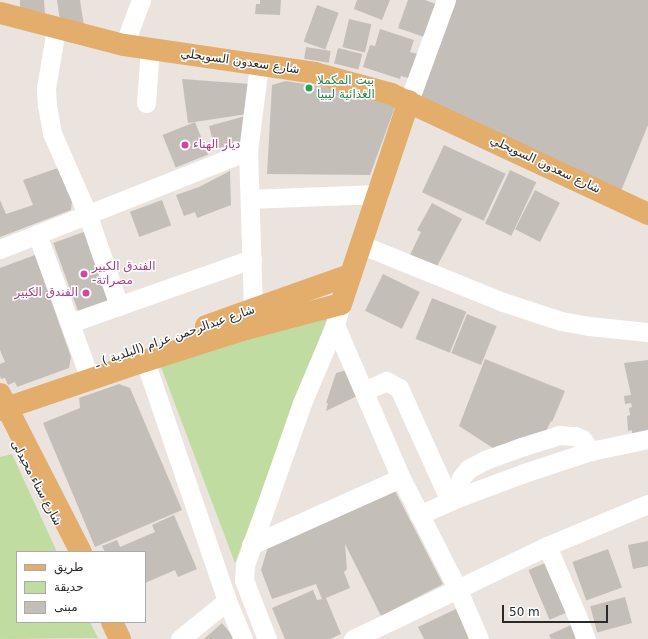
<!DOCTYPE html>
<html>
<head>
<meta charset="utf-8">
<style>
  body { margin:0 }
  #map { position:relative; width:648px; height:639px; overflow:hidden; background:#ebe3de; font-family:"DejaVu Sans","Noto Sans Arabic",sans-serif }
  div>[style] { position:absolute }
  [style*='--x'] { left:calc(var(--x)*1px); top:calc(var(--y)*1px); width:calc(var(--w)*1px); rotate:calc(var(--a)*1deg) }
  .green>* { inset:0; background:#c1dca0 }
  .building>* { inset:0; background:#c4beb9; transform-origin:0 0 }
  .minor>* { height:19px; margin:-9.5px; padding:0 9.5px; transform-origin:9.5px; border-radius:9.5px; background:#fff }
  .major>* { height:22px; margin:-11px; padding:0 11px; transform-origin:11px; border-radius:11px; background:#e3ad6b }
  .dots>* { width:11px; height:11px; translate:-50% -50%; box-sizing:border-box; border:2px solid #fff; border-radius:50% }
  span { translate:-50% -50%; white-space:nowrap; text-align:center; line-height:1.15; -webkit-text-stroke:3px #fff; paint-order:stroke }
  .street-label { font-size:12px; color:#2a2a2a }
  .leisure-label { font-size:12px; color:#27864d }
  .left { translate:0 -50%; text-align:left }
  .hotel-label { font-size:12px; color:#b23c85 }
  .right { translate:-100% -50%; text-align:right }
  .legend { position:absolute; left:16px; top:551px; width:130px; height:72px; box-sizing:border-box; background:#fff; border:1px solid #aaa; margin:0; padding:5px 7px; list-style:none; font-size:12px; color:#2a2a2a }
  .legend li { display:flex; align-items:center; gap:8px; height:20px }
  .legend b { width:20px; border:1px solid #aaa }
  .scale { position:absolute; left:502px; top:605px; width:106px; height:18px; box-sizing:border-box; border:2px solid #2a2a2a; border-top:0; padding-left:5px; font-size:12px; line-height:14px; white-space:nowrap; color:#2a2a2a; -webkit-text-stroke:3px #fff; paint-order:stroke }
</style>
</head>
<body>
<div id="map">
  <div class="green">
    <i style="clip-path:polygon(333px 303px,235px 563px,158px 359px)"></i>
    <i style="clip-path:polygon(12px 454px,57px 552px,17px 552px,17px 622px,90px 622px,98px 638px,0 639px,0 457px)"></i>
  </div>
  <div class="building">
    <i style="clip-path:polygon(20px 0,44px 0,45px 13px,20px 9px)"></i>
    <i style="clip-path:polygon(57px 0,80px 0,84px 26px,60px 21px)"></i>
    <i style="clip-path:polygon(260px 0,281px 0,280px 15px,255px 14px,256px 4px,260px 4px)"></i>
    <i style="clip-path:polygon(357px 0,390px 0,382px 20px,354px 9px)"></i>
    <i style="clip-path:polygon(408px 0,425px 0,438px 5px,427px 38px,398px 28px)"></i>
    <i style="clip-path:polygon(454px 0,648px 0,648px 125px,619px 196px,417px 99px)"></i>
    <i style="left:317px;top:5px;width:23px;height:39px;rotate:20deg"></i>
    <i style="left:349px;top:19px;width:23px;height:29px;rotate:13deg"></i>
    <i style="clip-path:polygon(380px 29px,414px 40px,410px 52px,418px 54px,408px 78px,401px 76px,400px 79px,363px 67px,370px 45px,375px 46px)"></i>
    <i style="left:306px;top:47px;width:25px;height:12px;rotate:9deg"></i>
    <i style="left:338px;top:48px;width:25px;height:16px;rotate:14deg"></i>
    <i style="clip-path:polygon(182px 79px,250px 84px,247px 114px,188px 123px)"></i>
    <i style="clip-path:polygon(286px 81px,355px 92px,395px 107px,370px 175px,267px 174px,272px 85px)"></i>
    <i style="clip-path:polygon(249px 115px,244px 141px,215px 149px,209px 126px)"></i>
    <i style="left:195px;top:122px;width:35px;height:35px;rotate:68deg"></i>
    <i style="left:444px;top:145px;width:68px;height:52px;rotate:25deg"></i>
    <i style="clip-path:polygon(58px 168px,72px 201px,71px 210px,0 237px,0 200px,6px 214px,33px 205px,23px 180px)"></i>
    <i style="left:510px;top:170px;width:29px;height:59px;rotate:25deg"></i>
    <i style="clip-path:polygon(230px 171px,231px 205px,197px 218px,195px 212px,184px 216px,176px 195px,199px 187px)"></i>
    <i style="left:535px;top:190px;width:28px;height:44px;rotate:27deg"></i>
    <i style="left:162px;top:200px;width:27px;height:34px;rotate:70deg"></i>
    <i style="clip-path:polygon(432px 203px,462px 219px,435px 270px,408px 259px,421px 232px,417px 230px)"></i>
    <i style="left:89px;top:230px;width:80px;height:38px;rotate:70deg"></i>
    <i style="clip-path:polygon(35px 255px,71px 357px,69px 368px,17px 387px,15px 382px,8px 385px,5px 378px,1px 379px,0 376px,0 364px,5px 362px,0 350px,0 268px)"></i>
    <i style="left:383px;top:274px;width:41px;height:41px;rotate:26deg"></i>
    <i style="left:432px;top:298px;width:37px;height:44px;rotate:22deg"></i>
    <i style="left:467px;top:314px;width:32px;height:42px;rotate:22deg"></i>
    <i style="clip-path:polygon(485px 359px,565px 391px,552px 422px,551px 421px,544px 435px,496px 450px,459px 426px)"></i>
    <i style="clip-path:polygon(648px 360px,648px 433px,632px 433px,632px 430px,628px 431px,627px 416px,630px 415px,629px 408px,632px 407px,631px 403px,625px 404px,624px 396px,631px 395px,624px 363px)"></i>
    <i style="clip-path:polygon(347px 370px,357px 396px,326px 411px,328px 403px,326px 403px,336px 373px)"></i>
    <i style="clip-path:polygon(119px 384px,130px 388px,182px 510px,95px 547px,43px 423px,80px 408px,79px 398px)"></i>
    <i style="clip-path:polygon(394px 489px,443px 584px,381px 616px,345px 544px,347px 569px,344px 572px,350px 588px,326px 598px,341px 634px,330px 639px,285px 639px,272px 608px,313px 590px,317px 600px,322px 599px,316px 584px,272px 599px,261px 570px,270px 540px,332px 514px,333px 519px)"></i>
    <i style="clip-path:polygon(174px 515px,197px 569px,178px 577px,175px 570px,145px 583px,145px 552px,105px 552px,102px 546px,117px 540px,120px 547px,155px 532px,152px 525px)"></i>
    <i style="clip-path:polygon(648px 541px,648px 566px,633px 569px,628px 545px)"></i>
    <i style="left:608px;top:549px;width:41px;height:38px;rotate:70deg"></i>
    <i style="left:545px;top:563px;width:54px;height:18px;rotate:67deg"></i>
    <i style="left:625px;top:597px;width:27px;height:36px;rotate:75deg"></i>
    <i style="clip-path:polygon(456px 609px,471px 639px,424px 639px,418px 627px)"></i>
    <i style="clip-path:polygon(222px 623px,235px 639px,204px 639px)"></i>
    <i style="clip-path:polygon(571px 625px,577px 639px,551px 639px,549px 635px)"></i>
  </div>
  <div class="minor">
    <i style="--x:56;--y:29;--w:60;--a:99.6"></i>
    <i style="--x:46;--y:88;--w:17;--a:87"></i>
    <i style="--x:47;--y:105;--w:28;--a:80"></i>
    <i style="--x:52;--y:133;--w:87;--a:66.4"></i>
    <i style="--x:87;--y:213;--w:98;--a:71"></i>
    <i style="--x:124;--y:45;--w:48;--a:-69.3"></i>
    <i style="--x:409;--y:101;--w:108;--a:-69.9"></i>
    <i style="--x:146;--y:103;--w:54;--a:-85.8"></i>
    <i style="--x:250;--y:199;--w:129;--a:-2.2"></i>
    <i style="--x:37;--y:234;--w:143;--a:69.9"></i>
    <i style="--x:362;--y:245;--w:152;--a:22"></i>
    <i style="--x:503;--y:302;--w:61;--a:18.1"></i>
    <i style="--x:561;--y:321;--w:28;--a:10"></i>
    <i style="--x:589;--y:326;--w:59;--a:5.8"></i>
    <i style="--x:0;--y:249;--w:267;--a:-21.6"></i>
    <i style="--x:253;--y:309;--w:158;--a:-91.8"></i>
    <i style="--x:248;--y:151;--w:87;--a:-82.7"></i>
    <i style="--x:70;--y:323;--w:193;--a:-19.4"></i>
    <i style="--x:335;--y:325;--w:167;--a:66.7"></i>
    <i style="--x:401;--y:478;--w:126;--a:63"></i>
    <i style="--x:458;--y:590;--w:53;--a:66.8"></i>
    <i style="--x:145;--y:361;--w:254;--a:71.1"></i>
    <i style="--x:227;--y:601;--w:41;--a:67.2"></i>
    <i style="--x:364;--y:391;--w:24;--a:-24"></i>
    <i style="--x:386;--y:381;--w:15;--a:28"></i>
    <i style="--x:399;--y:388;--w:124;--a:65.7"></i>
    <i style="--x:457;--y:498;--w:20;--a:-79"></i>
    <i style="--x:461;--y:478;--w:11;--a:-52"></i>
    <i style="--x:468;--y:469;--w:19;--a:-28"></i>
    <i style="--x:485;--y:460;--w:41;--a:-19.7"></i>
    <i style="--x:524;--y:446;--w:37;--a:-17"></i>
    <i style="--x:559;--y:435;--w:16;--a:4"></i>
    <i style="--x:575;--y:436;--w:8;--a:23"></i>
    <i style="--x:582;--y:439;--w:15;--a:53"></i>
    <i style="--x:419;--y:515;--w:42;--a:-24.1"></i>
    <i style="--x:457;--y:498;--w:72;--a:-20.5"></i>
    <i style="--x:524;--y:473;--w:71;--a:-18.2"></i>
    <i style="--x:591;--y:451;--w:58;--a:-11.9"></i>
    <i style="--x:251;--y:545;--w:164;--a:-24.1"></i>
    <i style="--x:547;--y:546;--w:76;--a:66.8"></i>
    <i style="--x:577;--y:616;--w:25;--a:69"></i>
    <i style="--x:180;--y:639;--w:60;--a:-39"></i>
    <i style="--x:267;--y:639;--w:63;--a:-111.3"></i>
    <i style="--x:244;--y:580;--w:15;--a:-86"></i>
    <i style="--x:245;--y:565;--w:172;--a:-70.6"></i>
    <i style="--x:302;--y:403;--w:85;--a:-67.1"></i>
    <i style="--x:335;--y:325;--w:22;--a:-74"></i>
    <i style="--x:353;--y:639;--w:215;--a:-25.6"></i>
    <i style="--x:547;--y:546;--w:109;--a:-22.6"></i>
  </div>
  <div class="major">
    <i style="--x:0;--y:13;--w:128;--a:14.5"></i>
    <i style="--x:124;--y:45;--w:193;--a:8.3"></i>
    <i style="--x:315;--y:73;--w:79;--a:15.4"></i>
    <i style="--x:391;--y:94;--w:284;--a:25"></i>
    <i style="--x:206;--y:326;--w:153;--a:-19.5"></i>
    <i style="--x:0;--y:394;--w:178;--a:62.9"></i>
    <i style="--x:0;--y:410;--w:153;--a:-18.7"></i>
    <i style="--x:145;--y:361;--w:102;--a:-17.7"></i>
    <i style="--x:242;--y:330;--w:102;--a:-14.7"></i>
    <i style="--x:341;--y:304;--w:214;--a:-71.5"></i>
    <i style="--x:112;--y:622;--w:19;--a:65"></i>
  </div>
  <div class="dots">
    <i style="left:309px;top:88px;background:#2e9e5b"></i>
    <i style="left:185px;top:145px;background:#d1479c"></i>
    <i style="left:84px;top:274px;background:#d1479c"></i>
    <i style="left:86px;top:293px;background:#d1479c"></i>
  </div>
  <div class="street-label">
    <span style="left:240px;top:62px;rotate:8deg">شارع سعدون السويحلي</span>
    <span style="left:545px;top:165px;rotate:25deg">شارع سعدون السويحلي</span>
    <span style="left:175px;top:337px;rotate:-19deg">شارع عبدالرحمن عزام (البلدية ) ـ</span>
    <span style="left:36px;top:483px;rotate:62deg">شارع سناء محيدلى</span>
  </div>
  <div class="leisure-label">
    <span class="left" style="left:317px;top:88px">بيت المكملا<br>الغذائية ليبيا</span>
  </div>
  <div class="hotel-label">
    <span class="left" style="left:193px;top:145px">ديار الهناء</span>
    <span class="left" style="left:92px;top:274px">الفندق الكبير<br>-مصراتة</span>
    <span class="right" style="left:78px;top:293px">الفندق الكبير</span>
  </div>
  <ul class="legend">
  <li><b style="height:5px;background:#e3ad6b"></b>طريق</li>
  <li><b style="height:11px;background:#c1dca0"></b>حديقة</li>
  <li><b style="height:11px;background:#c4beb9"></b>مبنى</li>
  </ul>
  <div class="scale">50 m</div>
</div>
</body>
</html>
